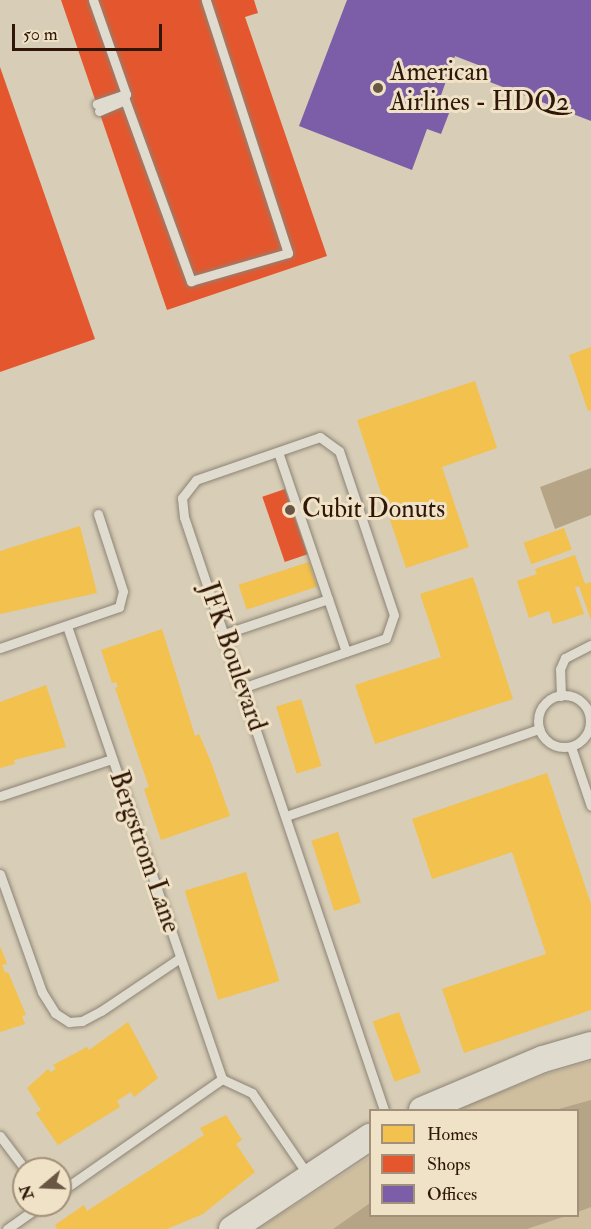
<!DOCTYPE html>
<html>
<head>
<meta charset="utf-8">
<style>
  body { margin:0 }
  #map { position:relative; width:591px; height:1229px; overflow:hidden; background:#d8cdb6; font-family:"IM FELL Double Pica",serif }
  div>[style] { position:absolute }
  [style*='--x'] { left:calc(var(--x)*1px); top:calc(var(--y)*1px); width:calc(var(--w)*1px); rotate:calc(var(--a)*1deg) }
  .green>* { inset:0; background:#cfbf9f }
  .water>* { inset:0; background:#b6a486 }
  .homes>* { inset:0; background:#f2c14e; transform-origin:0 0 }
  .shops>* { inset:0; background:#e4572e; transform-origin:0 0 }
  .offices>* { inset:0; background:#7b5ea7 }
  .roads { filter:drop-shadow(0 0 2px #8c8375) drop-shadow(0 0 2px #8c8375) }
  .lane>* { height:9px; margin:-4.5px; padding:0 4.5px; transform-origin:4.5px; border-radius:4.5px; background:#e0dbcf }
  .lane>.ring { margin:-4.5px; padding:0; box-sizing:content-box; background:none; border:9px solid #e0dbcf; border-radius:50% }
  .secondary>* { height:26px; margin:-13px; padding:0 13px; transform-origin:13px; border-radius:13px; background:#e0dbcf }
  .dots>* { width:16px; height:16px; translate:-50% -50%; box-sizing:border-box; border:3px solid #efe2c6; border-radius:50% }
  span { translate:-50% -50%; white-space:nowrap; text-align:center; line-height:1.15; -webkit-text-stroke:6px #efe2c6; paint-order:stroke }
  .poi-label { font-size:26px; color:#2f1608 }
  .left { translate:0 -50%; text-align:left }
  .street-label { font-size:26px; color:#2f1608 }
  .legend { position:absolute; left:369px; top:1109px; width:210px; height:108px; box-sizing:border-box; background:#efe2c6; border:2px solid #a2907a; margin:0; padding:8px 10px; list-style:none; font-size:18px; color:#2f1608 }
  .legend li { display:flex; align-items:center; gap:12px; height:30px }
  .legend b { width:30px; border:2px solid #a2907a }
  .north { position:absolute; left:12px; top:1157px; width:60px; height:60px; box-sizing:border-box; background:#efe2c6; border:2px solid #a2907a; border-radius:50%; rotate:251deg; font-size:16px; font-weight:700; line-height:24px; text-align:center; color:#2f1608 }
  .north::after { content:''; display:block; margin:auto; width:21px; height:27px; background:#6a5645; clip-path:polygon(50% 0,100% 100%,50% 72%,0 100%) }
  .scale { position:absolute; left:12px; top:24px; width:150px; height:27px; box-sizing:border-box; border:3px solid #2f1608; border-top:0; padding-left:8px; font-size:18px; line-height:21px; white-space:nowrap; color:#2f1608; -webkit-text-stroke:4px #efe2c6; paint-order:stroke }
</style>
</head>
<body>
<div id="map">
  <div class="green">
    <i style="clip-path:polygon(591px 1061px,591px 1229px,258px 1229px,370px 1157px,370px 1216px,578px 1216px,578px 1110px,455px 1110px,547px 1074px)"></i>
  </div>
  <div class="water">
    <i style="clip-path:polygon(591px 468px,591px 515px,555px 529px,540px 487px)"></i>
    <i style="clip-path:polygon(591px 1100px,591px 1207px,578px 1212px,578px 1110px,555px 1110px)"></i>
    <i style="clip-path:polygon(370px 1203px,370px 1216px,566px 1216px,527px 1229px,333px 1229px)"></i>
  </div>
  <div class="homes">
    <i style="clip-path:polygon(591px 347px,591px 410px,588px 411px,569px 355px)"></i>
    <i style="clip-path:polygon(475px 381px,497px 448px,442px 467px,469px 547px,406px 568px,357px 420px)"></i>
    <i style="clip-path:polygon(80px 526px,97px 593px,0 614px,0 551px)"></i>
    <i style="left:564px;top:528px;width:23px;height:43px;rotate:70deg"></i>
    <i style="clip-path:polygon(575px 555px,585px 584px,591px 582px,591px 620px,579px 586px,575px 588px,584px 614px,553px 624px,549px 611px,529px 618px,517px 581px,537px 574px,535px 569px)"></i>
    <i style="left:309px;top:562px;width:26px;height:74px;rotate:72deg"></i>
    <i style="clip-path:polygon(473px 577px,513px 699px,375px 744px,355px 685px,441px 657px,420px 594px)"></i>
    <i style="clip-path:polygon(162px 629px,195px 736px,199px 734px,211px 762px,230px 816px,161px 840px,144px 789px,149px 787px,115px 688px,118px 687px,116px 682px,112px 683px,101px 650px)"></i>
    <i style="clip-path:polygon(46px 685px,66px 747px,14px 760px,15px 764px,0 768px,0 702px)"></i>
    <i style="left:301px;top:699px;width:70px;height:26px;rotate:73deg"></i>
    <i style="clip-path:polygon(547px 773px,591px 904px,591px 1010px,464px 1053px,442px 989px,546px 954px,512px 852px,432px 879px,412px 819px)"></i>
    <i style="left:338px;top:832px;width:74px;height:28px;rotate:72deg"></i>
    <i style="left:246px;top:872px;width:114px;height:64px;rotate:73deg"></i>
    <i style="clip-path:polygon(0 946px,7px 964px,2px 965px,5px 973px,8px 972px,26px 1015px,22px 1016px,25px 1024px,0 1032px)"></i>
    <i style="left:399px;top:1012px;width:64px;height:28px;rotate:70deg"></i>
    <i style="clip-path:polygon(128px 1022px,158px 1078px,134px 1097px,131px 1092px,117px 1101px,120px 1107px,58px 1145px,36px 1113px,41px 1110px,27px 1088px,48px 1069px,51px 1072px,56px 1069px,53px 1065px,87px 1047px,89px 1050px)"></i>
    <i style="clip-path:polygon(226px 1115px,242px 1140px,236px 1144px,255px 1172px,203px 1214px,167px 1229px,57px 1229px,55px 1225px,84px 1205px,87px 1211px,204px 1135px,200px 1128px)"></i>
  </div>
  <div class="shops">
    <i style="clip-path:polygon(61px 0,254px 0,258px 13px,245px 17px,327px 256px,167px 310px)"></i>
    <i style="clip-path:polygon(0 67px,95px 339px,0 372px)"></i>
    <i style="left:285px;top:489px;width:69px;height:24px;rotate:71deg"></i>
  </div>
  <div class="offices">
    <i style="clip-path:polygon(347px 0,591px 0,591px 121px,482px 79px,486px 68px,455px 56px,440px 98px,453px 103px,441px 134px,427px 129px,412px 170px,299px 126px)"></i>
  </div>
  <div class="roads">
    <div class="lane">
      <i style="--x:93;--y:0;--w:100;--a:70.7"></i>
      <i style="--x:126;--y:94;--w:31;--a:161"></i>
      <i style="--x:99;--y:111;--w:28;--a:-23"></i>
      <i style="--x:125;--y:100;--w:193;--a:70"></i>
      <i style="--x:191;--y:281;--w:101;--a:-16.1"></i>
      <i style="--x:288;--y:253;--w:266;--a:-108"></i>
      <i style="--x:278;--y:452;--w:211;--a:71.2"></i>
      <i style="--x:67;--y:626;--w:479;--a:71.1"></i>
      <i style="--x:224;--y:634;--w:110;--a:-18.6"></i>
      <i style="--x:0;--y:648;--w:126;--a:-19"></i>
      <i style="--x:119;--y:607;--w:16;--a:-76"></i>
      <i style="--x:123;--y:591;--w:81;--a:-108"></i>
      <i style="--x:242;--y:688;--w:152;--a:-19.1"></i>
      <i style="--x:386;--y:638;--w:24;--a:-71"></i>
      <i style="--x:394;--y:615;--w:173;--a:-108.5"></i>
      <i style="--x:339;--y:451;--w:24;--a:-144"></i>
      <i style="--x:320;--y:437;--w:131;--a:160.9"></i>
      <i style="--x:196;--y:480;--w:23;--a:128"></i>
      <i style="--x:182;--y:498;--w:19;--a:84"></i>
      <i style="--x:184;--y:517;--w:626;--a:71.36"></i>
      <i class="ring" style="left:538px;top:695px;width:43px;height:43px"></i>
      <i style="--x:561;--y:696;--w:27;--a:-92"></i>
      <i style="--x:560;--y:669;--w:12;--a:-66"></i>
      <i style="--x:565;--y:658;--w:29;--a:-27"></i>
      <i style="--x:571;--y:747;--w:62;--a:71.3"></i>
      <i style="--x:0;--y:796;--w:118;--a:-18.3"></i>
      <i style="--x:286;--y:816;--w:268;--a:-19"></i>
      <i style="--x:0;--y:874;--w:125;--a:70.4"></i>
      <i style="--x:42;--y:992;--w:25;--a:58"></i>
      <i style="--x:55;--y:1013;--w:17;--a:33"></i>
      <i style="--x:69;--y:1022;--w:13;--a:-4"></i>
      <i style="--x:82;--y:1021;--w:21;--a:-28"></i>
      <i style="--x:101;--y:1011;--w:95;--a:-33.9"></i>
      <i style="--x:222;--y:1079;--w:33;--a:25"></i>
      <i style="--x:252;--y:1093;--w:99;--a:55.7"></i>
      <i style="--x:0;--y:1136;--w:41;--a:52.9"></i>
      <i style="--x:60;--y:1192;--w:198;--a:-34.9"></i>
      <i style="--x:7;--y:1229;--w:42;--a:-35.2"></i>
    </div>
    <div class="secondary">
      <i style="--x:422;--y:1110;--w:131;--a:-22.9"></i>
      <i style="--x:543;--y:1059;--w:50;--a:-16.3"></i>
      <i style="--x:232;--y:1229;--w:166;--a:-33.7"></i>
    </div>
  </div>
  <div class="dots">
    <i style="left:378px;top:88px;background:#6a5645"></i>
    <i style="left:290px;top:510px;background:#6a5645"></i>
  </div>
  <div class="poi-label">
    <span class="left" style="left:390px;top:88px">American<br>Airlines - HDQ2</span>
    <span class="left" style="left:302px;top:510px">Cubit Donuts</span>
  </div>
  <div class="street-label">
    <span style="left:232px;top:657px;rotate:71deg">JFK Boulevard</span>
    <span style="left:144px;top:852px;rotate:71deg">Bergstrom Lane</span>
  </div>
  <ul class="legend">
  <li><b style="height:16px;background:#f2c14e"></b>Homes</li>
  <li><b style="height:16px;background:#e4572e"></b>Shops</li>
  <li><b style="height:16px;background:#7b5ea7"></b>Offices</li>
  </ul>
  <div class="north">N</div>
  <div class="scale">50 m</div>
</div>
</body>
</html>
